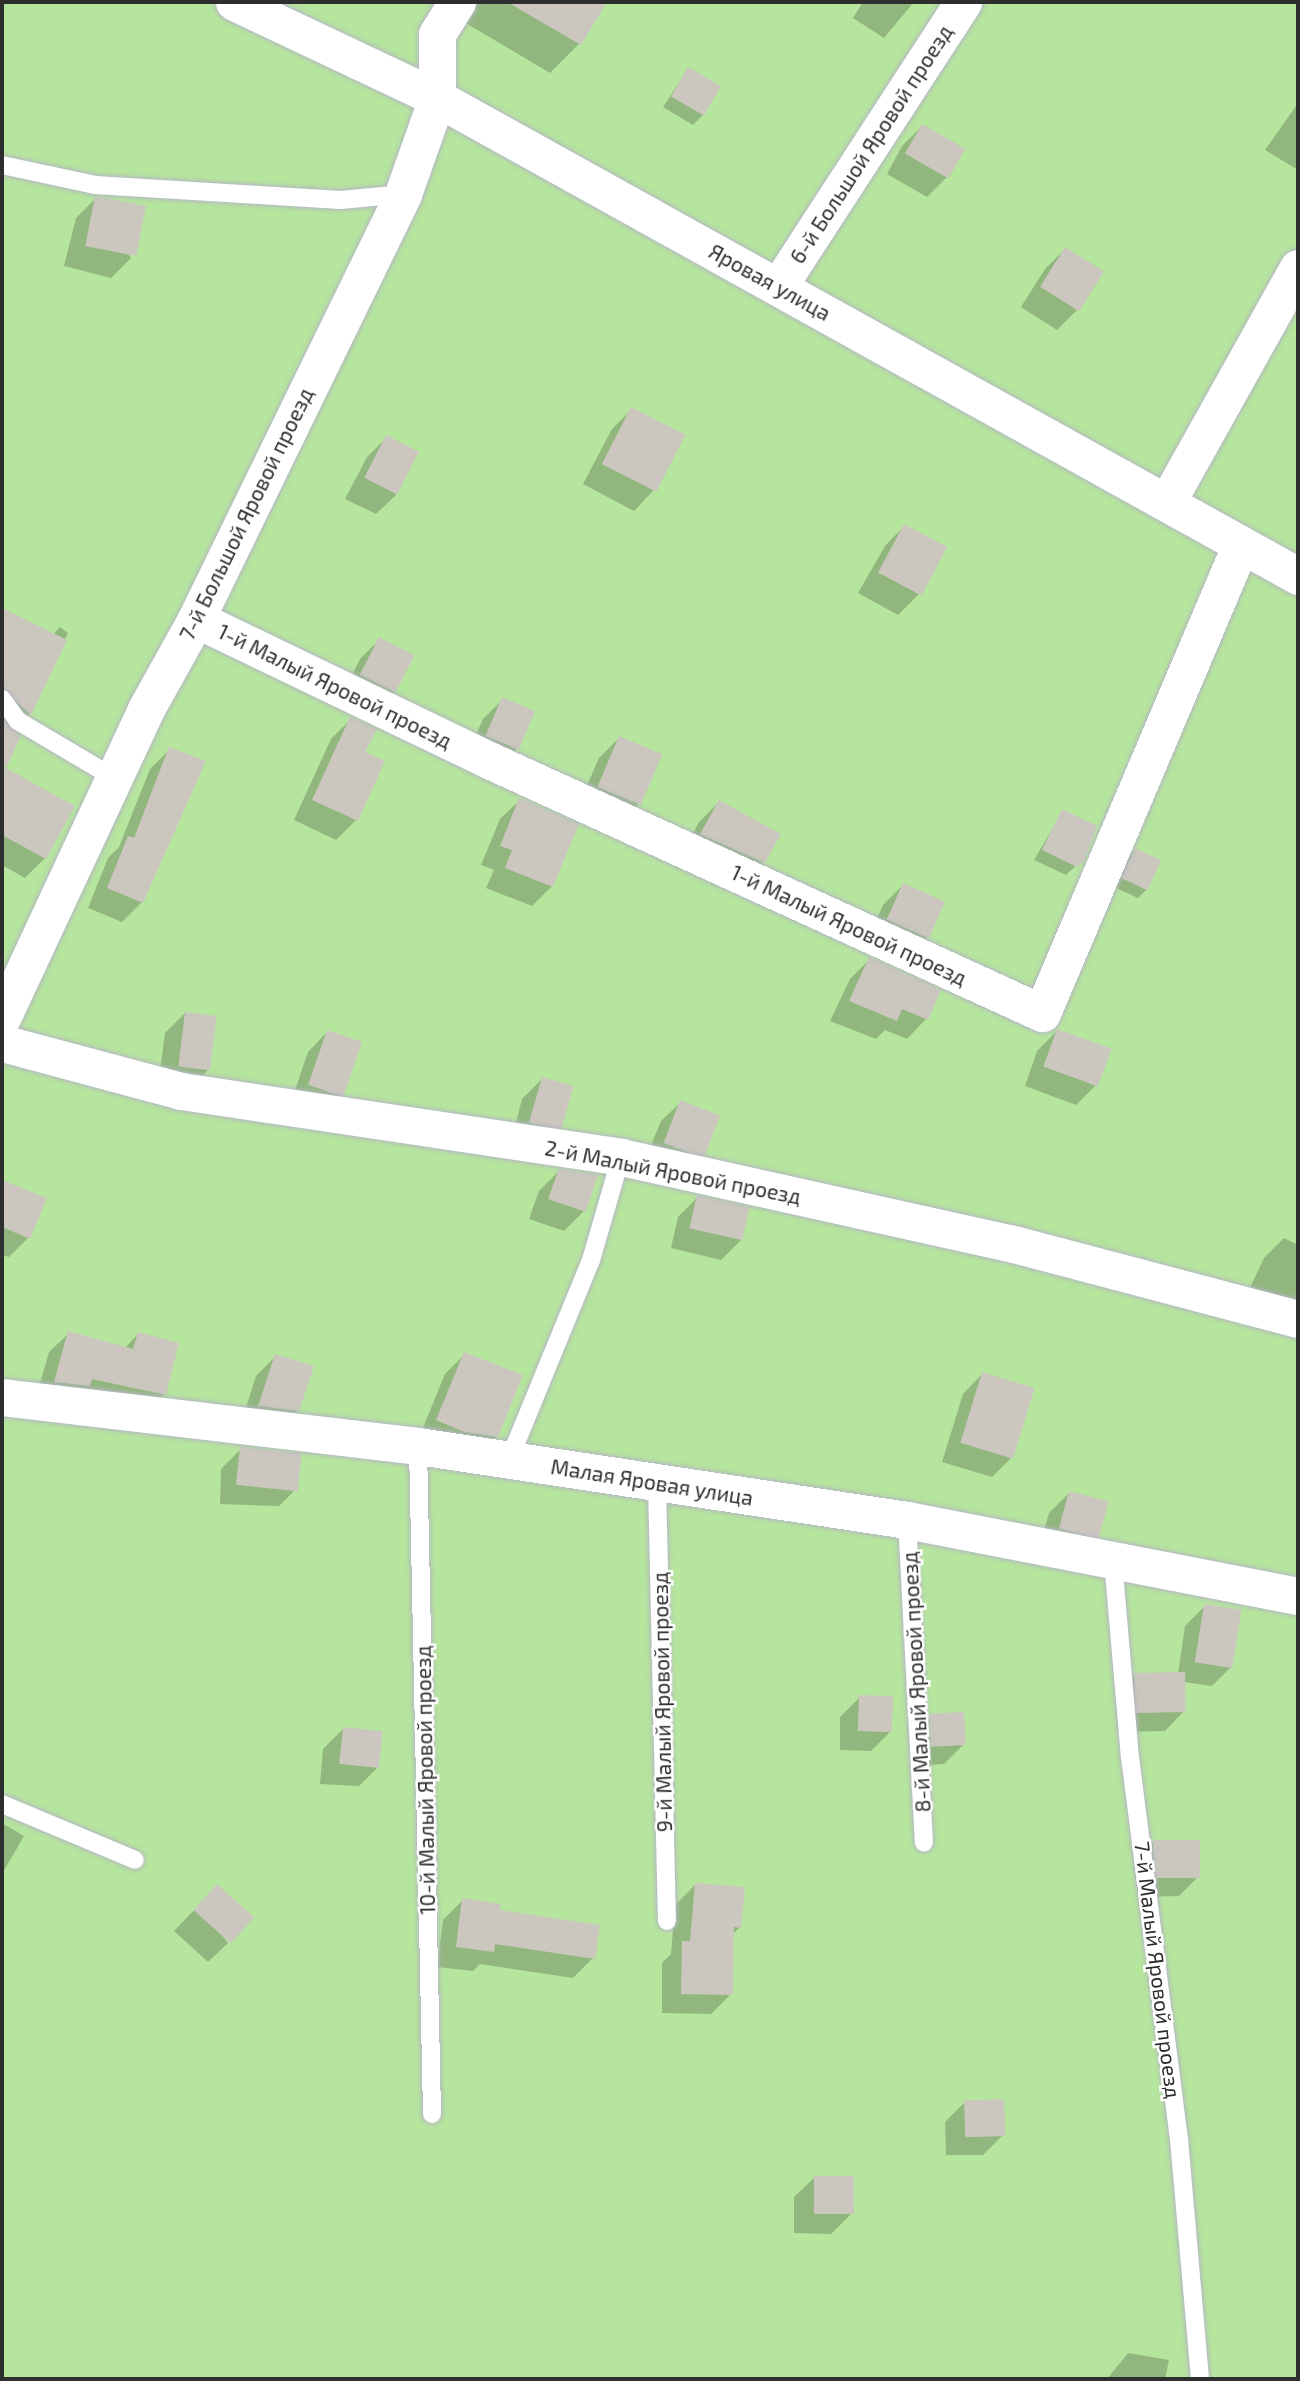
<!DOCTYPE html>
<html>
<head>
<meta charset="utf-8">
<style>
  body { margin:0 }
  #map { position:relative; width:1300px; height:2381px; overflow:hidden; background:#efe9e1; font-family:"Exo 2",sans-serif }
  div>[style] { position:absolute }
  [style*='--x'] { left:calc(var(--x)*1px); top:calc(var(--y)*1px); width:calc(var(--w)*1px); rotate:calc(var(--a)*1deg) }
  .green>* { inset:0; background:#b6e59e; transform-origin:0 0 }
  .shadow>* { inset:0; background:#0003 }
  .building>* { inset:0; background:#cbc7bf; transform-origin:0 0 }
  .roads { filter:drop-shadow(0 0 2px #b4b7c1) drop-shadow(0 0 2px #b4b7c1) }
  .lane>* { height:18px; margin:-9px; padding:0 9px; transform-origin:9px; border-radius:9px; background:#fff }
  .street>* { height:37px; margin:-18.5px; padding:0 18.5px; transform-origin:18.5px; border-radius:18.5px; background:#fff }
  span { translate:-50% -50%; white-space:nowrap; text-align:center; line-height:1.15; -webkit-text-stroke:5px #fff; paint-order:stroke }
  .street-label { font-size:21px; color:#2e2e2e }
  .frame { position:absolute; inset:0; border:4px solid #2e2e2e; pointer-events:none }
</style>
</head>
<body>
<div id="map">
  <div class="green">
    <i style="left:2px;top:2px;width:1296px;height:2377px"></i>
  </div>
  <div class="shadow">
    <i style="clip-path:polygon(462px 2px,605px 2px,579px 44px,550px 73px,454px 16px)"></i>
    <i style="clip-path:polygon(863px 2px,914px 2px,884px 38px,853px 18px)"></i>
    <i style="clip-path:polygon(688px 69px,703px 115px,693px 125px,663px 107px)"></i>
    <i style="clip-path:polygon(1298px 103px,1298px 170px,1265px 150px)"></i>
    <i style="clip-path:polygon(922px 126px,962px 149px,947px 177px,927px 197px,887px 174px,902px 146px)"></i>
    <i style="clip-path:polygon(96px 198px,131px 258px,111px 278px,64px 266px,76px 218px)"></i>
    <i style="clip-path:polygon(1065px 249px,1077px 310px,1057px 330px,1021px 307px,1045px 269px)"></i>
    <i style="clip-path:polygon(632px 409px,653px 491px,634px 511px,583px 484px,612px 429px)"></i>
    <i style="clip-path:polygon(387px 437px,396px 495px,376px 514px,345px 499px,367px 457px)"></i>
    <i style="clip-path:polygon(904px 526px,944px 548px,918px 595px,898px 615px,858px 593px,885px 546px)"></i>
    <i style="clip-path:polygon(15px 617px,53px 635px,60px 627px,68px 633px,29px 714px,13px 730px,19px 736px,2px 757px,2px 630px)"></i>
    <i style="clip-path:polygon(380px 639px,395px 691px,375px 711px,342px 695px,360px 659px)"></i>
    <i style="clip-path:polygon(503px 699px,516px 749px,496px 769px,467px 755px,483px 719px)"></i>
    <i style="clip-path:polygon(351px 719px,363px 753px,383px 762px,356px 820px,336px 840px,294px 820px,331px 739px)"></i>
    <i style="clip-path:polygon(619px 738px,638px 805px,618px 825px,578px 806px,599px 758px)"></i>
    <i style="clip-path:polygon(170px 749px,142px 902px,122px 922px,88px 908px,108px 858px,119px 847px,150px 769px)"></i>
    <i style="clip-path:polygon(520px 800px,552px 886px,532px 906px,486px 888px,494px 870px,481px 865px,500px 819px)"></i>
    <i style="clip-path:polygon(719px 802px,763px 862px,743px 882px,682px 854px,699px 822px)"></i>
    <i style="clip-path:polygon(9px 803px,45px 858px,25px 878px,2px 865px,2px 817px)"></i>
    <i style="clip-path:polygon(1063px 811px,1082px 860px,1066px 875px,1034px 860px)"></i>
    <i style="clip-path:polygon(1135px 850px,1148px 888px,1138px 898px,1114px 887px,1125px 860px)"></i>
    <i style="clip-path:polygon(903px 885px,927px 937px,907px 957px,868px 939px,883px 905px)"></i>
    <i style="clip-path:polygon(870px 959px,939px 991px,926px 1019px,907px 1039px,885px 1030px,876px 1039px,830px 1021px,850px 979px)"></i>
    <i style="clip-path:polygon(185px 1013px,208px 1070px,188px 1090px,158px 1086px,165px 1033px)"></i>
    <i style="clip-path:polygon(1057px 1031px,1096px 1085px,1076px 1105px,1025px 1086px,1037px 1051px)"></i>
    <i style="clip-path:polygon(327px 1032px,343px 1093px,323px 1113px,290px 1105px,308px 1052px)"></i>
    <i style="clip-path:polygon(542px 1079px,561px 1126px,541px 1146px,511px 1142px,522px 1099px)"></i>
    <i style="clip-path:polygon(681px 1102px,703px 1153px,683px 1173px,644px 1162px,661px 1121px)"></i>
    <i style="clip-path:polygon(559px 1171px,584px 1211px,564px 1231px,529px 1219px,539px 1191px)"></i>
    <i style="clip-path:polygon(2px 1182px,44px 1199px,28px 1238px,9px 1257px,2px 1255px)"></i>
    <i style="clip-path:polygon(698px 1197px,741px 1240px,721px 1260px,671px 1248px,678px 1217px)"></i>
    <i style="clip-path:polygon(1284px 1238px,1298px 1245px,1298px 1311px,1248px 1292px,1264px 1258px)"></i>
    <i style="clip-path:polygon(69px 1333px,124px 1349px,138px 1334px,164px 1394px,144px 1414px,35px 1401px,49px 1352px)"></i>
    <i style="clip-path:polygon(465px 1354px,497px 1436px,477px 1456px,418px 1440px,445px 1374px)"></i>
    <i style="clip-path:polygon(276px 1356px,298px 1410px,278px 1430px,240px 1426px,256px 1376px)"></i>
    <i style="clip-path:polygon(982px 1374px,1012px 1457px,992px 1477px,942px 1462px,963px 1394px)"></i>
    <i style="clip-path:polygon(241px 1449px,299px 1486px,279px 1506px,220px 1504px,221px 1469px)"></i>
    <i style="clip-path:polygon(1069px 1493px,1097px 1535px,1077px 1555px,1039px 1548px,1049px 1513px)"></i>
    <i style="clip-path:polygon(1205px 1606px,1232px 1666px,1212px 1686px,1184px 1682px,1184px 1711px,1165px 1731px,1118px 1732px,1115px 1695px,1135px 1675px,1178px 1674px,1185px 1626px)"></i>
    <i style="clip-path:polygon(860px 1697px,891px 1731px,871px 1751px,840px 1750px,840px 1717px)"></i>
    <i style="clip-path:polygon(929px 1716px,964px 1744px,944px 1764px,911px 1766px,909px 1736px)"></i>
    <i style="clip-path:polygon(343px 1729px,379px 1766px,359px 1786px,320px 1784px,323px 1749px)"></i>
    <i style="clip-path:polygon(2px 1823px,24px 1836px,2px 1874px)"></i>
    <i style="clip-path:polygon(1153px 1842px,1199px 1876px,1179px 1896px,1138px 1897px,1133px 1862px)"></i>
    <i style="clip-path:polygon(695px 1885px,740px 1927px,732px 1935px,731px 1994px,711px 2014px,662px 2013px,662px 1963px,671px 1954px,675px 1905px)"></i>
    <i style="clip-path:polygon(463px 1900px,498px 1912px,593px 1958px,573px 1978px,480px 1964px,473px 1971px,437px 1967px,443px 1920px)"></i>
    <i style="clip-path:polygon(198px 1906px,228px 1943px,208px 1962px,174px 1931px)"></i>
    <i style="clip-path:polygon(965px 2102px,1003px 2135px,983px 2155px,946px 2155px,945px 2122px)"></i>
    <i style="clip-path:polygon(814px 2178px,851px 2214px,831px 2234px,794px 2233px,794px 2197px)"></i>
    <i style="clip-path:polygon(1128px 2353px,1169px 2360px,1165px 2379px,1107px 2379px)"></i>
  </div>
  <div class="building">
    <i style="clip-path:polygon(507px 2px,607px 2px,581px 45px)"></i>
    <i style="left:688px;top:67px;width:38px;height:34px;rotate:30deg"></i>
    <i style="left:922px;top:124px;width:50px;height:34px;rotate:30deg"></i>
    <i style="left:95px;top:196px;width:52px;height:51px;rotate:11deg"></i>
    <i style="left:1065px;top:247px;width:46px;height:47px;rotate:32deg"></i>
    <i style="left:631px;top:407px;width:61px;height:64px;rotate:27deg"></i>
    <i style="left:386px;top:435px;width:37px;height:48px;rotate:27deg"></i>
    <i style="left:904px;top:524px;width:49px;height:55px;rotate:28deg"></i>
    <i style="clip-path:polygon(2px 608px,67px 640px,31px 715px,2px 688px)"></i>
    <i style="left:379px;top:637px;width:40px;height:42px;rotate:27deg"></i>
    <i style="left:502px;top:697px;width:36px;height:42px;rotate:23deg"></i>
    <i style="clip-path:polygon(350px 717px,377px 729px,365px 752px,385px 761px,358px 821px,312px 800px)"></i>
    <i style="clip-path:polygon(2px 718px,21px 736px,6px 768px,75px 806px,46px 859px,2px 835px)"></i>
    <i style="left:619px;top:736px;width:47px;height:55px;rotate:23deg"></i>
    <i style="clip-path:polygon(169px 747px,206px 761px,143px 903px,107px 888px,128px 836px,134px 838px)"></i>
    <i style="clip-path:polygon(519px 798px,579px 824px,553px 887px,505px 868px,512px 850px,500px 846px)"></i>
    <i style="clip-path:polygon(719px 800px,781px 834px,765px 863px,700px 834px)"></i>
    <i style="clip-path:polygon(1062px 809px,1097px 826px,1084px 861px,1077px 867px,1042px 850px)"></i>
    <i style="left:1135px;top:848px;width:29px;height:33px;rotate:25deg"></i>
    <i style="left:903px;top:883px;width:46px;height:40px;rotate:24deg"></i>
    <i style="clip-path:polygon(869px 957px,941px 990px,928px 1020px,902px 1009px,897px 1021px,849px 1001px)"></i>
    <i style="left:185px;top:1012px;width:32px;height:55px;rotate:7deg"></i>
    <i style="left:1057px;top:1029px;width:58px;height:40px;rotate:20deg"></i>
    <i style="left:327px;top:1030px;width:37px;height:58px;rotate:19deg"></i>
    <i style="left:542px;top:1077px;width:33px;height:47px;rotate:16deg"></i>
    <i style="left:680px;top:1100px;width:43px;height:46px;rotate:21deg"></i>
    <i style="clip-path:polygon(559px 1169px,598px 1175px,586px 1212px,548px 1199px)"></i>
    <i style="clip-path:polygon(2px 1180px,47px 1198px,30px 1239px,2px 1227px)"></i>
    <i style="left:697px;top:1195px;width:54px;height:34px;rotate:13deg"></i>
    <i style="clip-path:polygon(68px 1331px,133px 1349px,138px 1332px,179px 1343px,166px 1395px,92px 1379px,90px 1386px,54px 1382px)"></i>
    <i style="clip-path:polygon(464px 1352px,523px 1375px,498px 1437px,464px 1432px,436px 1420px)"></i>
    <i style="clip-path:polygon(275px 1354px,314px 1366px,299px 1411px,258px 1406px)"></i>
    <i style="left:982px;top:1372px;width:55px;height:74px;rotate:17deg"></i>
    <i style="left:240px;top:1447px;width:62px;height:38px;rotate:6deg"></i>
    <i style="left:1069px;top:1491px;width:41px;height:39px;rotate:15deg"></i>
    <i style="left:1204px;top:1604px;width:38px;height:59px;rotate:9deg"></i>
    <i style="left:1185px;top:1672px;width:40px;height:51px;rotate:89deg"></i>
    <i style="left:859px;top:1695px;width:34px;height:36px;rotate:2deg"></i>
    <i style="left:964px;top:1712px;width:33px;height:35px;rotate:87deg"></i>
    <i style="left:343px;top:1727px;width:40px;height:37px;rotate:6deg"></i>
    <i style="left:1153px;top:1840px;width:47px;height:38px"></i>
    <i style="clip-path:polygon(695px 1883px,745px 1887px,741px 1928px,734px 1927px,733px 1995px,681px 1994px,682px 1941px,690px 1941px)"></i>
    <i style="left:217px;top:1884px;width:50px;height:35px;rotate:42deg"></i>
    <i style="clip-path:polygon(462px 1898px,501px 1904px,500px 1910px,600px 1925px,595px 1959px,495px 1944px,494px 1952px,456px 1947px)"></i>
    <i style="left:1004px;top:2099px;width:37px;height:40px;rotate:88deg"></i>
    <i style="left:814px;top:2176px;width:40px;height:38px"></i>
  </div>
  <div class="roads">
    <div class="lane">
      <i style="--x:2;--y:165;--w:95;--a:12.1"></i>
      <i style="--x:95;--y:185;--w:246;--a:3.5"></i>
      <i style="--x:341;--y:200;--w:62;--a:-5.5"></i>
      <i style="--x:2;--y:699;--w:27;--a:54"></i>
      <i style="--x:18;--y:721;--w:114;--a:30.6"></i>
      <i style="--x:418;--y:1446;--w:668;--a:88.8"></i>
      <i style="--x:509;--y:1460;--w:216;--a:-67.7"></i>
      <i style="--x:591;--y:1260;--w:107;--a:-73.8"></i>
      <i style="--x:657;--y:1483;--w:438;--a:88.7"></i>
      <i style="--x:907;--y:1520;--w:323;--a:87"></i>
      <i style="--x:1113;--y:1560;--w:198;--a:85.1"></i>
      <i style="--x:1130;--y:1757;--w:385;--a:82.7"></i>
      <i style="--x:1179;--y:2139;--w:241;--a:85"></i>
      <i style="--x:2;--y:1804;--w:144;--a:22.8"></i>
    </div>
    <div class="street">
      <i style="--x:234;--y:2;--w:225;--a:25.3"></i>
      <i style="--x:437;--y:98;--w:985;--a:29.04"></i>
      <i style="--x:778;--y:287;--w:340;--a:-57"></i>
      <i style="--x:1167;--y:502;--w:268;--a:-60.8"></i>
      <i style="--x:196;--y:619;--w:327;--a:25.7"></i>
      <i style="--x:491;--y:761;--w:606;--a:24.58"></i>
      <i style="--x:1042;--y:1013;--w:509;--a:-67.01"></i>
      <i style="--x:2;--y:1018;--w:341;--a:-65"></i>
      <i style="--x:146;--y:709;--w:103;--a:-60.9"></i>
      <i style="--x:196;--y:619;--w:473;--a:-64"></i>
      <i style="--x:403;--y:194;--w:102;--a:-70.5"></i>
      <i style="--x:437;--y:98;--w:64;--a:-90"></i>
      <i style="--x:437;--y:34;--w:38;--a:-58"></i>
      <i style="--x:2;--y:1043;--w:185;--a:15"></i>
      <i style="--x:181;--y:1091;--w:445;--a:8.5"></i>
      <i style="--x:621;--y:1157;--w:403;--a:12.5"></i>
      <i style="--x:1014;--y:1244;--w:294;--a:14.8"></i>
      <i style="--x:2;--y:1397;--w:419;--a:6.7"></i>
      <i style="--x:418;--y:1446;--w:495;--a:8.6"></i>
      <i style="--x:907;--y:1520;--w:398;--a:11"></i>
    </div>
  </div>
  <div class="street-label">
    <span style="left:871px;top:144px;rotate:-57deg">6-й Большой Яровой проезд</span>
    <span style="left:770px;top:282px;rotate:29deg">Яровая улица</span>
    <span style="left:246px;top:514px;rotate:-64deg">7-й Большой Яровой проезд</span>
    <span style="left:335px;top:686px;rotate:26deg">1-й Малый Яровой проезд</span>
    <span style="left:849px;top:925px;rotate:25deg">1-й Малый Яровой проезд</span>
    <span style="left:673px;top:1172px;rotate:11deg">2-й Малый Яровой проезд</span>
    <span style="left:652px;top:1482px;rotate:9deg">Малая Яровая улица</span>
    <span style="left:916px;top:1682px;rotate:-93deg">8-й Малый Яровой проезд</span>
    <span style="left:662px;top:1702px;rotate:-91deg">9-й Малый Яровой проезд</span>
    <span style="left:425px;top:1780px;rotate:-91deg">10-й Малый Яровой проезд</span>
    <span style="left:1158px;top:1970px;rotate:83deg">7-й Малый Яровой проезд</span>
  </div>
  <div class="frame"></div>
</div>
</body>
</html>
